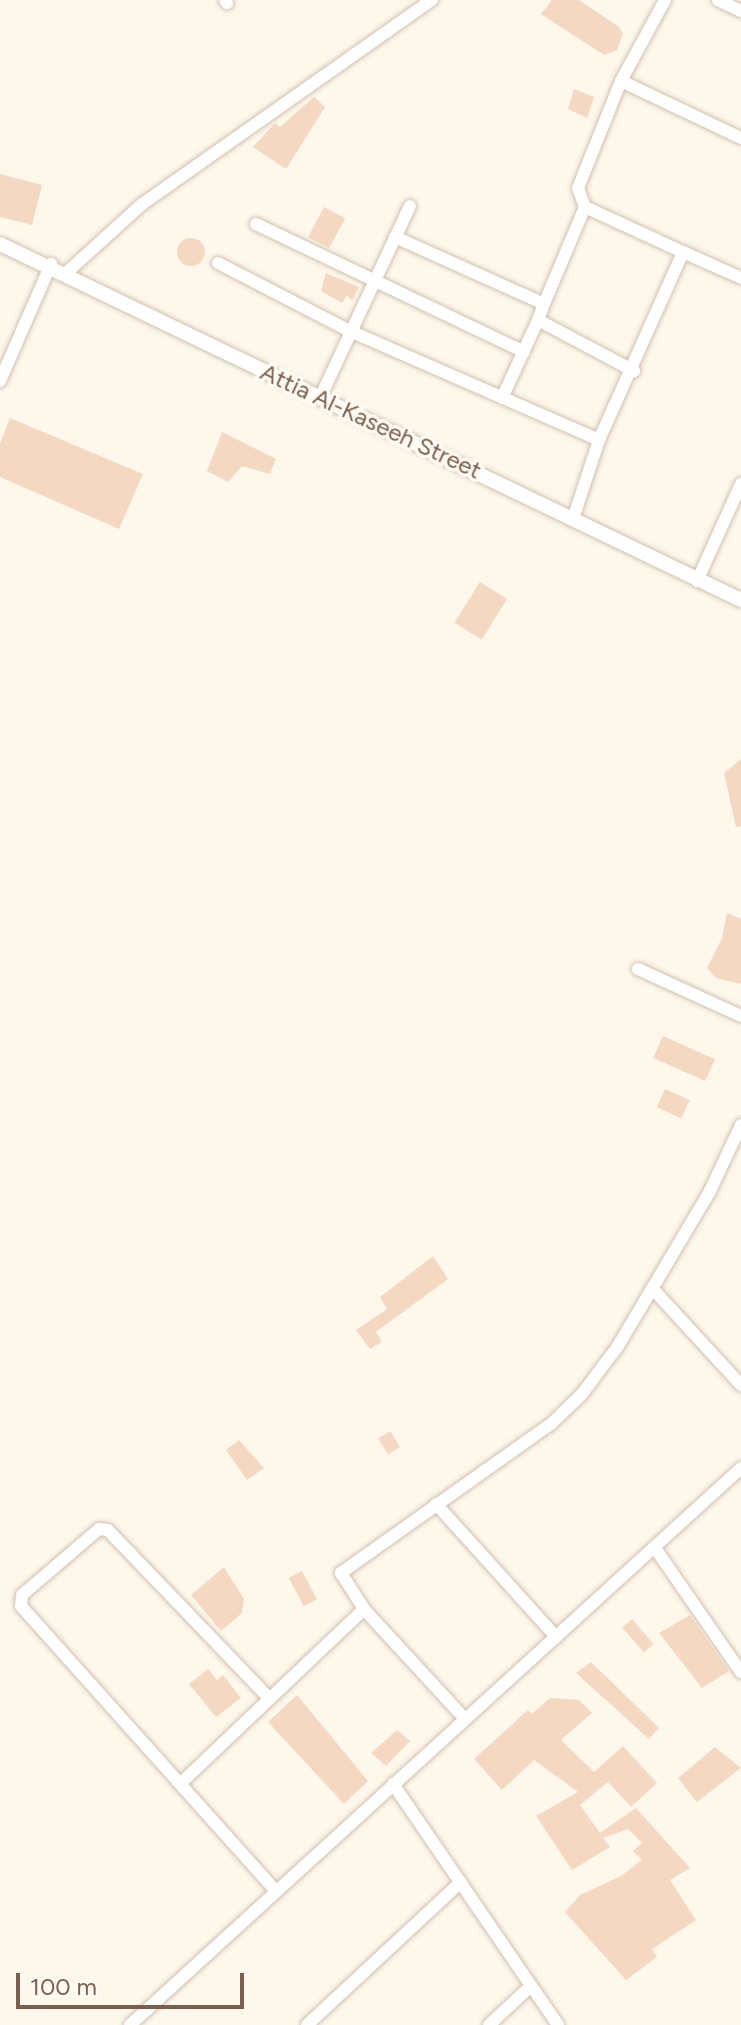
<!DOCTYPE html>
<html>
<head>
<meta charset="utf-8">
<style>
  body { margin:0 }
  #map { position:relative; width:741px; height:2025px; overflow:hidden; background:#fdf7ec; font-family:Figtree,sans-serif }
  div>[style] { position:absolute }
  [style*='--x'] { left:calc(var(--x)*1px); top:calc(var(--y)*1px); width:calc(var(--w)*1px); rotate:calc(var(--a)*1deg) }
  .building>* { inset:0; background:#f4d8c2; transform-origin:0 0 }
  .round { border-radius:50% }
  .roads { filter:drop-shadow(0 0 2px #d2c0af) drop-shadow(0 0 2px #d2c0af) }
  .minor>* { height:12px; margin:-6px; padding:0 6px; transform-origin:6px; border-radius:6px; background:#fff }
  .tertiary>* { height:14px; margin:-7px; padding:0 7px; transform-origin:7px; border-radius:7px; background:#fff }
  span { translate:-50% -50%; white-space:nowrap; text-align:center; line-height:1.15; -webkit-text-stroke:7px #fffbf3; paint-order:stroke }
  .street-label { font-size:24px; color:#7b5f4c }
  .scale { position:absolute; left:16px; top:1973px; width:228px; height:36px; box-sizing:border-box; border:4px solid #7b5f4c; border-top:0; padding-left:10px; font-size:24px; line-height:28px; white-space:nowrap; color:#7b5f4c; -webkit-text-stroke:6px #fffbf3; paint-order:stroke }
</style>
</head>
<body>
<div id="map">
  <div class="building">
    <i style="clip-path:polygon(552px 0,579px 0,619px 27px,623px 34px,617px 50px,604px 55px,541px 14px)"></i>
    <i style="clip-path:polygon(574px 89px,594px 97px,587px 118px,568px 109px)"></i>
    <i style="clip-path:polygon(314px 97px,325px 107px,286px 169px,253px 147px,275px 123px,280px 127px)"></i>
    <i style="clip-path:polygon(0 174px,42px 185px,32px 225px,0 217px)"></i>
    <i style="left:324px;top:207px;width:24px;height:34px;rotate:28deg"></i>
    <i class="round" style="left:177px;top:238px;width:28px;height:28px"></i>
    <i style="clip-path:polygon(326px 273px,359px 287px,352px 301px,347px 295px,342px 303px,321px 291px)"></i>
    <i style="clip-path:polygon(10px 418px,143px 474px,119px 529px,0 477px,0 444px)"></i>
    <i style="clip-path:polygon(222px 432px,276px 459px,270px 474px,242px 466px,228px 482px,207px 471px)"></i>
    <i style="left:480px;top:582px;width:32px;height:48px;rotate:32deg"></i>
    <i style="clip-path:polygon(741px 759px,741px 826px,736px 827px,724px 773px)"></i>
    <i style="clip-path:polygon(727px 913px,741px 919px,741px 984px,716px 978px,707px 968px,722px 938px)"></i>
    <i style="left:663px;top:1036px;width:57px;height:24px;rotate:24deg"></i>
    <i style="left:665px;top:1089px;width:27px;height:20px;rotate:24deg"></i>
    <i style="clip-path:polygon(433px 1256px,448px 1279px,376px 1332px,382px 1342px,370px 1349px,356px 1330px,387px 1309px,380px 1297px)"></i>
    <i style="left:390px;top:1431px;width:19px;height:14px;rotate:58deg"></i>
    <i style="clip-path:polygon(239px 1440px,264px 1468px,247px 1480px,226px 1450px)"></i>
    <i style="clip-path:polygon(224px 1567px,244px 1599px,242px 1613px,221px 1631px,191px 1595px)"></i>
    <i style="left:302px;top:1571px;width:32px;height:15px;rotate:62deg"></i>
    <i style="clip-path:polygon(690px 1615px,729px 1671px,702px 1688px,659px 1633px)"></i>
    <i style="left:632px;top:1619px;width:33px;height:13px;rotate:49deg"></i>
    <i style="clip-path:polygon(591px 1662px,659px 1728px,649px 1739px,576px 1673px)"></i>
    <i style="clip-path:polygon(208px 1669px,217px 1680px,223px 1675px,241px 1698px,216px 1717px,189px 1684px)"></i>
    <i style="clip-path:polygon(297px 1695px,368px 1781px,344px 1804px,268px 1722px)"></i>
    <i style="clip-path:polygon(550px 1698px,579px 1700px,592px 1713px,561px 1740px,594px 1772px,623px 1746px,657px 1783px,631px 1807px,608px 1782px,580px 1805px,600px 1833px,636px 1808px,690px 1868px,670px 1880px,696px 1920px,652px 1949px,657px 1957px,626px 1980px,565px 1912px,580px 1895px,621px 1876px,642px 1860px,633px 1851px,642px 1843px,628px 1829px,603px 1838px,610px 1847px,572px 1870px,536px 1816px,578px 1792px,534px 1760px,502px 1790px,474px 1759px,528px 1710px,532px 1714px)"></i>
    <i style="clip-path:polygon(397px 1730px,410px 1741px,386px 1766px,371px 1753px)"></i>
    <i style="clip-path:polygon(715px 1747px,741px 1768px,697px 1802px,678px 1778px)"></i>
  </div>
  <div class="roads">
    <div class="minor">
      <i style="--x:225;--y:0;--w:4;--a:56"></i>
      <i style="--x:665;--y:0;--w:92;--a:118.5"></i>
      <i style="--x:621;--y:81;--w:115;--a:111.9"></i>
      <i style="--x:578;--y:188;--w:20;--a:70"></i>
      <i style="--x:585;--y:207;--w:108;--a:24.7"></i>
      <i style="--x:718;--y:0;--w:25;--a:26"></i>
      <i style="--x:621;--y:81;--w:133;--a:25.4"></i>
      <i style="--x:256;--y:224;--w:297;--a:25.5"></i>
      <i style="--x:395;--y:237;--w:163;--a:24.2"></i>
      <i style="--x:544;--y:304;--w:17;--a:111"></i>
      <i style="--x:538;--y:320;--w:109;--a:28"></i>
      <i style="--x:218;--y:263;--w:148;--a:27.3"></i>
      <i style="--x:350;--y:331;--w:272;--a:23.6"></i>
      <i style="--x:65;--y:274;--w:103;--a:-42.2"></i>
      <i style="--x:141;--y:205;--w:356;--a:-35.2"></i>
      <i style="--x:544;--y:304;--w:105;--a:-67.1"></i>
      <i style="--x:0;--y:381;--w:128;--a:-66.4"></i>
      <i style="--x:320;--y:398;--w:212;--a:-64.9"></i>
      <i style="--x:502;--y:398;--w:86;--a:-65.2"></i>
      <i style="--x:574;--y:516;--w:80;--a:-71.8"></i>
      <i style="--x:599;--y:440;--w:206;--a:-65.9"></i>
      <i style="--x:683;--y:252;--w:64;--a:24.1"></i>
      <i style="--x:697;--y:581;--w:107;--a:-65.6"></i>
      <i style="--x:638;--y:969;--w:113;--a:24.5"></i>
      <i style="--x:652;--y:1288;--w:132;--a:47.5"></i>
      <i style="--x:436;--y:1504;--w:179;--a:47.9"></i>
      <i style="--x:655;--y:1548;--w:151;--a:55.3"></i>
      <i style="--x:268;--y:1697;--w:231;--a:-133.8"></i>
      <i style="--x:108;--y:1530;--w:9;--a:-174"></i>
      <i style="--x:99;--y:1529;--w:101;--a:139.4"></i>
      <i style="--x:22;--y:1595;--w:11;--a:95"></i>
      <i style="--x:21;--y:1606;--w:381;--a:48.2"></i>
      <i style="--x:465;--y:1719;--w:149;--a:-132.6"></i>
      <i style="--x:364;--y:1609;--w:43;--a:-122.6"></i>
      <i style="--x:341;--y:1573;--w:257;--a:-35.4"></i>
      <i style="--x:551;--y:1424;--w:43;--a:-44.1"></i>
      <i style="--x:582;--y:1394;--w:60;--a:-53.1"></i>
      <i style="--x:618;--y:1346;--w:180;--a:-59.3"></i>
      <i style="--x:710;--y:1191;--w:73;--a:-64.8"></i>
      <i style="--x:182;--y:1782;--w:251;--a:-43.5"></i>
      <i style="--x:393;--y:1784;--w:292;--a:55.6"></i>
      <i style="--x:130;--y:2025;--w:827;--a:-42.35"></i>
      <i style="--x:307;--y:2025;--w:210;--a:-42.9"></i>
      <i style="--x:489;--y:2025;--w:57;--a:-42.9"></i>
    </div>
    <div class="tertiary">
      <i style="--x:0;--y:244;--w:822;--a:25.66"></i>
    </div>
  </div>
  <div class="street-label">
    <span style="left:371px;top:421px;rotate:25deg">Attia Al-Kaseeh Street</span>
  </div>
  <div class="scale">100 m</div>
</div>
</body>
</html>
